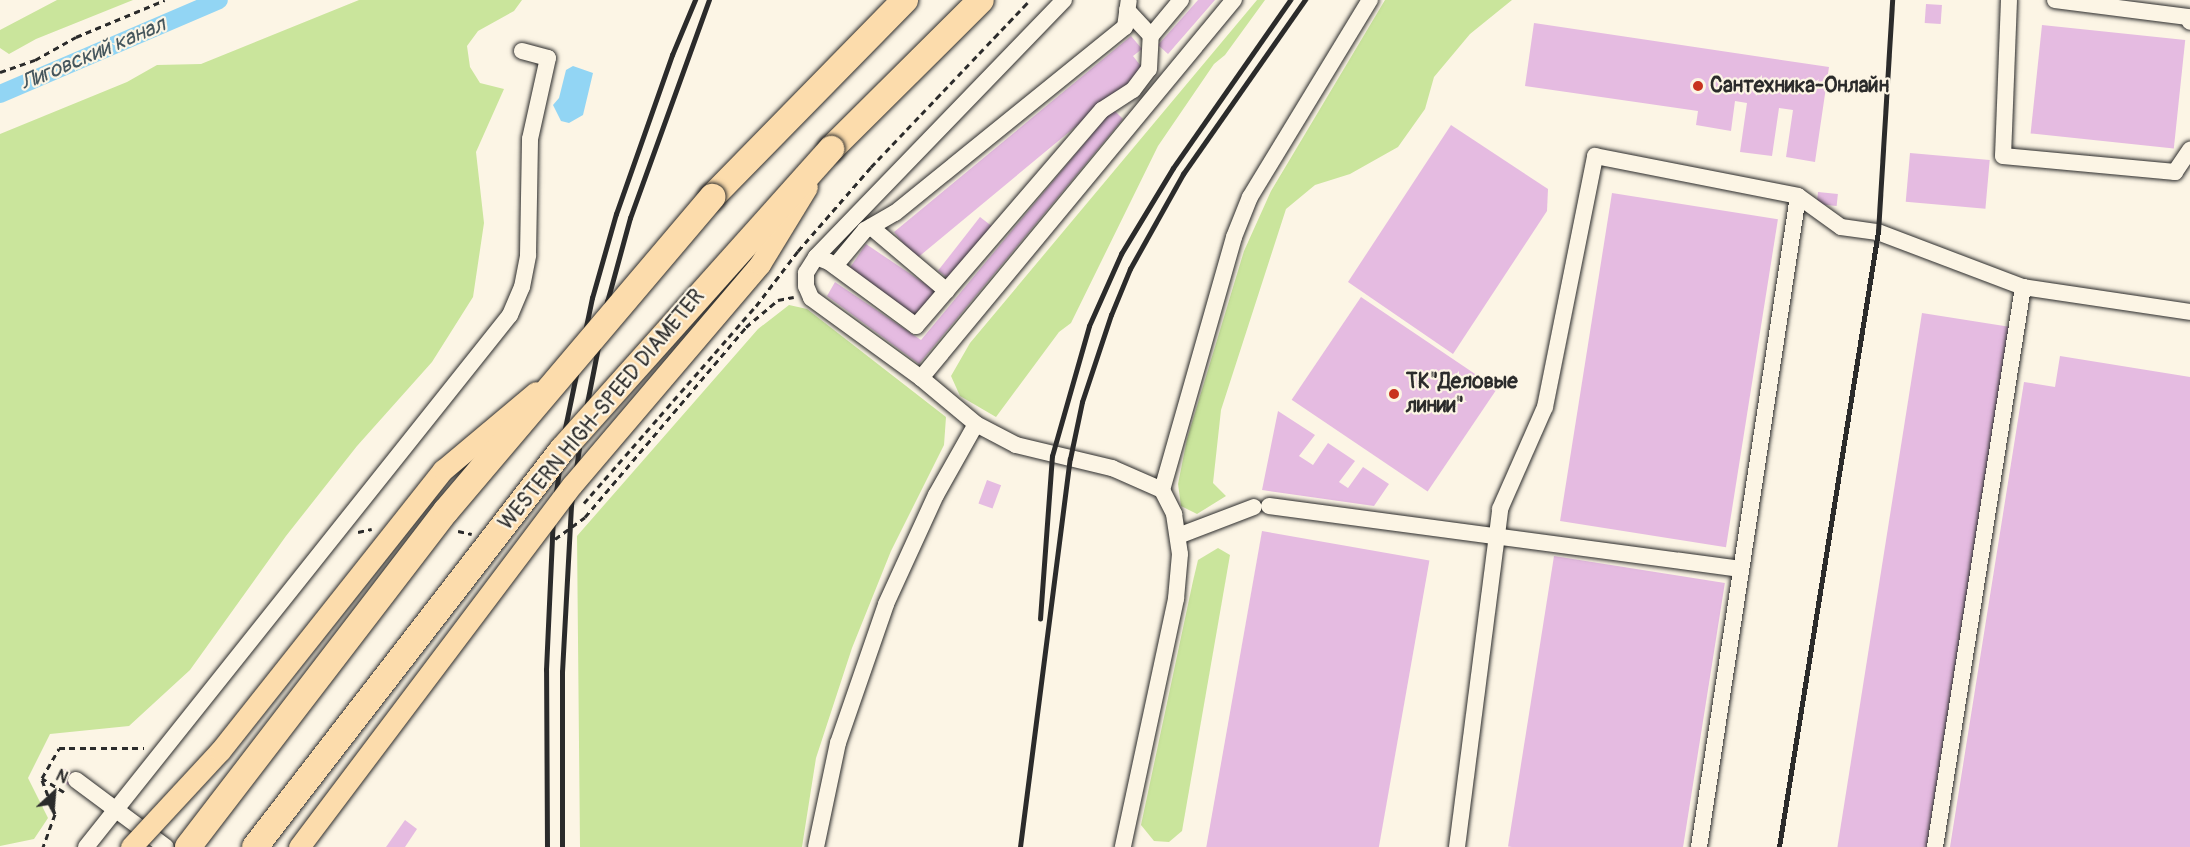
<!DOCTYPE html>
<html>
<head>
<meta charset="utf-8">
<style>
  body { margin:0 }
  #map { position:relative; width:2190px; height:847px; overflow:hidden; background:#fcf5e5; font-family:Pangolin,sans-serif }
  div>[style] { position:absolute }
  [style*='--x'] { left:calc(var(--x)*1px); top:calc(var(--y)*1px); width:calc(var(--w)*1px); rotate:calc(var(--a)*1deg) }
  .green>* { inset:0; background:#cae59c }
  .water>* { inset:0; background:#92d5f4 }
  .canal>* { height:18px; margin:-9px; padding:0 9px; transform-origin:9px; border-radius:9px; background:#92d5f4 }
  .building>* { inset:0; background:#e5bbe1; transform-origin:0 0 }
  .path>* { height:3px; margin-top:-1.5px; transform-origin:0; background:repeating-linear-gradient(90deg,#2b2b2b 0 6px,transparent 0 10.5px) }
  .roads { filter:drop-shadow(0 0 2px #2b2b2b) drop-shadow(0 0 2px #2b2b2b) }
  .minor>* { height:16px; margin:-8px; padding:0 8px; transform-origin:8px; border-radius:8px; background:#fcf5e5 }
  .highway>* { height:26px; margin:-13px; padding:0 13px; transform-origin:13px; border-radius:13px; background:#fcdcac }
  .rail>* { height:4.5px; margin:-2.25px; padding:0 2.25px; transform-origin:2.25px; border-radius:2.25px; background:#2b2b2b }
  .path-bridge>* { height:3px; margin-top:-1.5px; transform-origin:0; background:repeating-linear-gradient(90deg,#2b2b2b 0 6px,transparent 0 10.5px) }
  .bridges { filter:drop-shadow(0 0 2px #2b2b2b) drop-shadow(0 0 2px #2b2b2b) }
  .major-bridge>* { height:21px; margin:-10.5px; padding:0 10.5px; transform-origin:10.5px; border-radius:10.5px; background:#fcdcac }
  .highway-bridge>* { height:26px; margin:-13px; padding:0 13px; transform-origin:13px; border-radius:13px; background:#fcdcac }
  .dots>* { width:16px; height:16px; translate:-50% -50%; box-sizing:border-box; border:3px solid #fcf5e5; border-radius:50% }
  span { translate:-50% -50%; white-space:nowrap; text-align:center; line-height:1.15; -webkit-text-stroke:4.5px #fcf5e5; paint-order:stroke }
  .poi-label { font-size:21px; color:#2b2b2b; font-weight:700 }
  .left { translate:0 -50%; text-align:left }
  .street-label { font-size:21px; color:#2b2b2b }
  .water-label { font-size:22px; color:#45565d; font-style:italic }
  .north { position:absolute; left:24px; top:763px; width:60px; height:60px; -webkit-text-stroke:4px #fcf5e5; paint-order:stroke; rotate:26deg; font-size:16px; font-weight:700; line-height:24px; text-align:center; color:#2b2b2b }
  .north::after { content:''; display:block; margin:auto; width:21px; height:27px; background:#2b2b2b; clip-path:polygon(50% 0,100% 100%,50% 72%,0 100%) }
</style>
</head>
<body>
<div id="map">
  <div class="green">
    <i style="clip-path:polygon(57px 0,133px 0,36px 39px,9px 54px,0 48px,0 30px)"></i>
    <i style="clip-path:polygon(359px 0,522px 0,514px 11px,478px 31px,467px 46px,470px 67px,480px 83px,504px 89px,476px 152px,484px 223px,473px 297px,432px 362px,357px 446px,286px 536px,190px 670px,129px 726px,50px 734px,28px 778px,48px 818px,34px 839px,0 846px,0 134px,127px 82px,157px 65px,201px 64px)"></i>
    <i style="clip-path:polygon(1257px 0,1265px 0,1225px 55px,1214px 64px,1158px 146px,1071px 323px,1059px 332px,996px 417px,960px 396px,951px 376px,970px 343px)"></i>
    <i style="clip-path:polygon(1385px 0,1512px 0,1470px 34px,1434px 77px,1425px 109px,1398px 147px,1350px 174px,1315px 185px,1286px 209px,1221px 410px,1213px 483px,1226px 496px,1197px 514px,1181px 506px,1178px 484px,1187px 439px,1244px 251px,1271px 191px)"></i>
    <i style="clip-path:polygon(789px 305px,807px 309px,946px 417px,944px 445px,891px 551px,852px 648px,816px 758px,802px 847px,580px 847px,577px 536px,758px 329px)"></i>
    <i style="clip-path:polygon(1218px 548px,1230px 555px,1182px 831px,1169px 842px,1154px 841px,1141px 825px,1193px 581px,1198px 560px)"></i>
  </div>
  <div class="water">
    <i style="clip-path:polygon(573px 66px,593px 73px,583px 115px,569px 123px,561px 121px,553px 105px,559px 98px,566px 70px)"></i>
  </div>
  <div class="canal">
    <i style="--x:0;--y:94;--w:238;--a:-23.2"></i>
  </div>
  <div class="building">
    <i style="clip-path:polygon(1198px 0,1215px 0,1168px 54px,1158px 45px)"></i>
    <i style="left:1926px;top:4px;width:16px;height:19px;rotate:4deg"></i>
    <i style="clip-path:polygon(1534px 23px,1829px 67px,1815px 162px,1786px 157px,1793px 110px,1779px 108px,1772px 156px,1740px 152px,1747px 103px,1735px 101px,1731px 131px,1696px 125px,1698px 111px,1525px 86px)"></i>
    <i style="left:2042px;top:25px;width:144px;height:109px;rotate:6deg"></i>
    <i style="clip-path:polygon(1131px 36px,1142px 49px,1133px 56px,1144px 70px,916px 259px,894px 232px)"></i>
    <i style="clip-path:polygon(1113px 109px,1123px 119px,919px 364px,827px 296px,835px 282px,921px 340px)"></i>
    <i style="clip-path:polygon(1451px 125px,1548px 189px,1547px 211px,1453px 354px,1348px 282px)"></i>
    <i style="left:1910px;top:153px;width:80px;height:49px;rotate:5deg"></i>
    <i style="left:1818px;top:192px;width:20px;height:12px;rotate:6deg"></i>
    <i style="left:1612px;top:193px;width:168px;height:332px;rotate:9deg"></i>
    <i style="left:980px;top:217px;width:16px;height:68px;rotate:38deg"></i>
    <i style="left:866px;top:244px;width:85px;height:33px;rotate:34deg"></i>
    <i style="left:1361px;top:297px;width:164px;height:124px;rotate:34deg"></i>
    <i style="left:1922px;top:313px;width:88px;height:541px;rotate:9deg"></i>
    <i style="clip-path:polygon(2060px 356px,2190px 377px,2190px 847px,1950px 847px,2024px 382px,2055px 387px)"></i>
    <i style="clip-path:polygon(1278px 411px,1315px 435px,1299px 456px,1313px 465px,1328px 443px,1355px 461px,1339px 482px,1348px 488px,1363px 467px,1389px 484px,1374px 506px,1262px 490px)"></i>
    <i style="left:987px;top:480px;width:15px;height:25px;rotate:20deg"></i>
    <i style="left:1262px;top:531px;width:170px;height:321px;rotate:10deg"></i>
    <i style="left:1554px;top:556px;width:173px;height:294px;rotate:9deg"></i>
    <i style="left:63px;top:768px;width:14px;height:12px;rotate:30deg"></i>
    <i style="clip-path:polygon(405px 820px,417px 829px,405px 847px,386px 847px)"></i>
  </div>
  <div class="path">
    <i style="--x:0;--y:72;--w:37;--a:-19"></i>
    <i style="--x:35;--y:60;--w:47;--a:-29.3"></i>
    <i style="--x:76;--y:37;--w:96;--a:-22.6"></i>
    <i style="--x:458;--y:531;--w:14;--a:12"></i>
    <i style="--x:358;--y:532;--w:14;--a:-12"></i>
    <i style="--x:555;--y:539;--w:37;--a:-36"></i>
    <i style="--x:585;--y:517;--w:249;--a:-49.7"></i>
    <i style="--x:746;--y:327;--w:42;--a:-40.2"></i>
    <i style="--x:778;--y:300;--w:16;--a:-11"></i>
    <i style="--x:42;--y:780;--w:36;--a:69"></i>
    <i style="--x:55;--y:814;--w:35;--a:110"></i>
    <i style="--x:64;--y:792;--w:26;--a:-148"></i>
    <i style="--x:42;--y:778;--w:34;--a:-60"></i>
    <i style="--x:59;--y:748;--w:85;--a:0"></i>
  </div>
  <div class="roads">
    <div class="minor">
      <i style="--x:1064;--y:0;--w:357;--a:134"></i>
      <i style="--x:816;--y:257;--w:19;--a:122"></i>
      <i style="--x:806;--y:273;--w:13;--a:90"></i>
      <i style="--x:806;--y:286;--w:13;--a:67"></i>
      <i style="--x:811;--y:298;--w:136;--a:36"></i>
      <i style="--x:921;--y:378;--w:72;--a:39.9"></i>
      <i style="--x:976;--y:424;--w:45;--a:27.7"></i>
      <i style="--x:1016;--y:445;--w:99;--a:13.5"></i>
      <i style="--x:1112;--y:468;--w:55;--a:23.7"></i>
      <i style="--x:1162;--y:490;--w:27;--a:63"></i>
      <i style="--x:1174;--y:514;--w:40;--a:81.5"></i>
      <i style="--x:1180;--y:554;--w:45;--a:95.1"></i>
      <i style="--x:1176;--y:599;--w:254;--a:102.1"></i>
      <i style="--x:2009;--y:0;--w:156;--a:92.2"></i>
      <i style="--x:2003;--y:156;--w:173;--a:5.3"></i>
      <i style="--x:2175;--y:172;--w:27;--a:-56"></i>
      <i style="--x:2055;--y:0;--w:134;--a:7.3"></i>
      <i style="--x:2188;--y:17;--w:5;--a:68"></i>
      <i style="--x:1127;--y:10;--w:35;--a:47"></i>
      <i style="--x:871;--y:227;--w:99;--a:40.1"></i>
      <i style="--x:816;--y:257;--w:14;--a:21"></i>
      <i style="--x:829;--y:262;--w:108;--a:36.3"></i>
      <i style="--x:916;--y:326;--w:285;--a:-49.3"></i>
      <i style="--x:1102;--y:110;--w:37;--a:-33"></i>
      <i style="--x:1133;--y:90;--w:26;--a:-53"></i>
      <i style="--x:1149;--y:69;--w:33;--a:-87"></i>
      <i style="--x:1151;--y:36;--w:47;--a:-50.2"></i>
      <i style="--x:835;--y:266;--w:47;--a:-50.2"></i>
      <i style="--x:865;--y:230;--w:34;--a:-30"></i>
      <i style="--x:895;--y:213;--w:296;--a:-39"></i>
      <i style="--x:1125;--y:27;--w:27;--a:-82"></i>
      <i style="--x:2023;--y:287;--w:169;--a:8.5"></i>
      <i style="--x:921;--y:378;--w:491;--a:-50.4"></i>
      <i style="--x:1162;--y:490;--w:263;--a:-74.1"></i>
      <i style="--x:1234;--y:237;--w:43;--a:-68.2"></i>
      <i style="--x:1250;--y:197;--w:231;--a:-58.7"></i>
      <i style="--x:1269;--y:506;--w:476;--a:7.6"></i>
      <i style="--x:1178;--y:536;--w:81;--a:-20.9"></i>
      <i style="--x:76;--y:780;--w:112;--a:36.7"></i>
      <i style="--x:86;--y:847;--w:680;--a:-51.45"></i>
      <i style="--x:510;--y:315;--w:30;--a:-67"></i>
      <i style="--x:522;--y:287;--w:33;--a:-79"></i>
      <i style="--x:528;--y:255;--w:116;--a:-89"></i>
      <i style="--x:530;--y:139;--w:83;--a:-77.5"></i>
      <i style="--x:548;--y:58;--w:27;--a:-165"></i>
      <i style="--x:816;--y:847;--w:106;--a:-78.1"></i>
      <i style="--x:838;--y:743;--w:147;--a:-70.9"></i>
      <i style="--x:886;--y:604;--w:120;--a:-65.4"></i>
      <i style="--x:936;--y:495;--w:81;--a:-60.6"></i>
      <i style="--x:1457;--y:847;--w:341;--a:-82.7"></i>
      <i style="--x:1500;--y:509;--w:111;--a:-66.2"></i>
      <i style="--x:1545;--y:407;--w:256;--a:-78.7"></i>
      <i style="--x:1595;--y:156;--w:207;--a:11.1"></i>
      <i style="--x:1798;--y:196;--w:53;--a:35.8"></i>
      <i style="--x:1841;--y:227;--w:37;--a:8"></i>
      <i style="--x:1878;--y:232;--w:155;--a:20.8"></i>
      <i style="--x:2023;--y:287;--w:567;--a:98.93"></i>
      <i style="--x:1699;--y:847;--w:658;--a:-81.35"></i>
    </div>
    <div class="highway">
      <i style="--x:831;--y:149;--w:211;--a:-44.8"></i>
      <i style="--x:712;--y:197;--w:276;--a:-45.6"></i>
    </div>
  </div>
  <div class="rail">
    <i style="--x:1040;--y:619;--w:163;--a:-85.8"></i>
    <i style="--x:1052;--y:456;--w:135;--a:-74.1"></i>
    <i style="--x:1089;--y:326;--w:79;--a:-66"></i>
    <i style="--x:1121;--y:254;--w:100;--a:-58.8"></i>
    <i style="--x:1173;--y:168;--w:205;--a:-55.1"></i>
    <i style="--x:547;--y:847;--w:177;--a:-90.3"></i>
    <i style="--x:546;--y:670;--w:155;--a:-87.4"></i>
    <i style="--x:553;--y:515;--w:83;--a:-82.4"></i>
    <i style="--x:564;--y:433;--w:138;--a:-78.3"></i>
    <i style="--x:592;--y:298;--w:87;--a:-74.1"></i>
    <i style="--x:616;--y:214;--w:169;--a:-70.6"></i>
    <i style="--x:672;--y:55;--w:60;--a:-67.3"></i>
    <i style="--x:562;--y:847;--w:175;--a:-90"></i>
    <i style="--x:562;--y:672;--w:167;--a:-86.9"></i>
    <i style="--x:571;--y:505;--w:72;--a:-82"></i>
    <i style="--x:581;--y:434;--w:135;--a:-78.9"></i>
    <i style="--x:607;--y:302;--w:87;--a:-74.7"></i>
    <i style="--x:630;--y:218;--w:232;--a:-70.1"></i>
    <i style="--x:1020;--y:847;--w:391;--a:-82.7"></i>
    <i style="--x:1070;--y:459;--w:58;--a:-78.1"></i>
    <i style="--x:1082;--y:402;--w:92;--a:-71.6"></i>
    <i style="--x:1111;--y:315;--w:50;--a:-67.6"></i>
    <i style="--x:1130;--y:269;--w:109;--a:-60.8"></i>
    <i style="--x:1183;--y:174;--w:213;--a:-55"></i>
    <i style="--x:1779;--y:847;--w:623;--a:-80.86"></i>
    <i style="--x:1878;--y:232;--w:232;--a:-86.5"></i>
  </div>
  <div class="path-bridge">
    <i style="--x:584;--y:503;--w:262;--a:-48.9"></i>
    <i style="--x:756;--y:306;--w:69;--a:-52.6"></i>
    <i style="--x:798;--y:251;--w:111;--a:-49"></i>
    <i style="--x:871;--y:167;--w:231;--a:-46.4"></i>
  </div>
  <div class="bridges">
    <div class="major-bridge">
      <i style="--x:131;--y:847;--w:131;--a:-47.2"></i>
      <i style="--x:220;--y:751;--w:359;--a:-51.6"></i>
      <i style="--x:443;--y:470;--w:121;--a:-40"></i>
      <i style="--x:299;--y:847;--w:453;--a:-53"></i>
      <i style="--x:572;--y:485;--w:290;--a:-49.6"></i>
      <i style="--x:760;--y:264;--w:90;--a:-58.6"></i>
    </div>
    <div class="highway-bridge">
      <i style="--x:188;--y:847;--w:424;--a:-52.5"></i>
      <i style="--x:446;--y:511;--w:412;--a:-49.7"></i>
      <i style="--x:255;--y:847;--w:502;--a:-52.29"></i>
      <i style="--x:562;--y:450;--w:404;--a:-48.2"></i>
    </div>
  </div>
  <div class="dots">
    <i style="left:1698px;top:86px;background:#c8321e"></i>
    <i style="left:1394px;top:394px;background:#c8321e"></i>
  </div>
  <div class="poi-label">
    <span class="left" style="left:1710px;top:86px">Сантехника-Онлайн</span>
    <span class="left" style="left:1406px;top:394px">ТК"Деловые<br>линии"</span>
  </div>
  <div class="street-label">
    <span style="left:602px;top:410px;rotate:-50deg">WESTERN HIGH-SPEED DIAMETER</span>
  </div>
  <div class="water-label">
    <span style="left:93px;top:54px;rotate:-23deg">Лиговский канал</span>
  </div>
  <div class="north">N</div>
</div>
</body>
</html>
